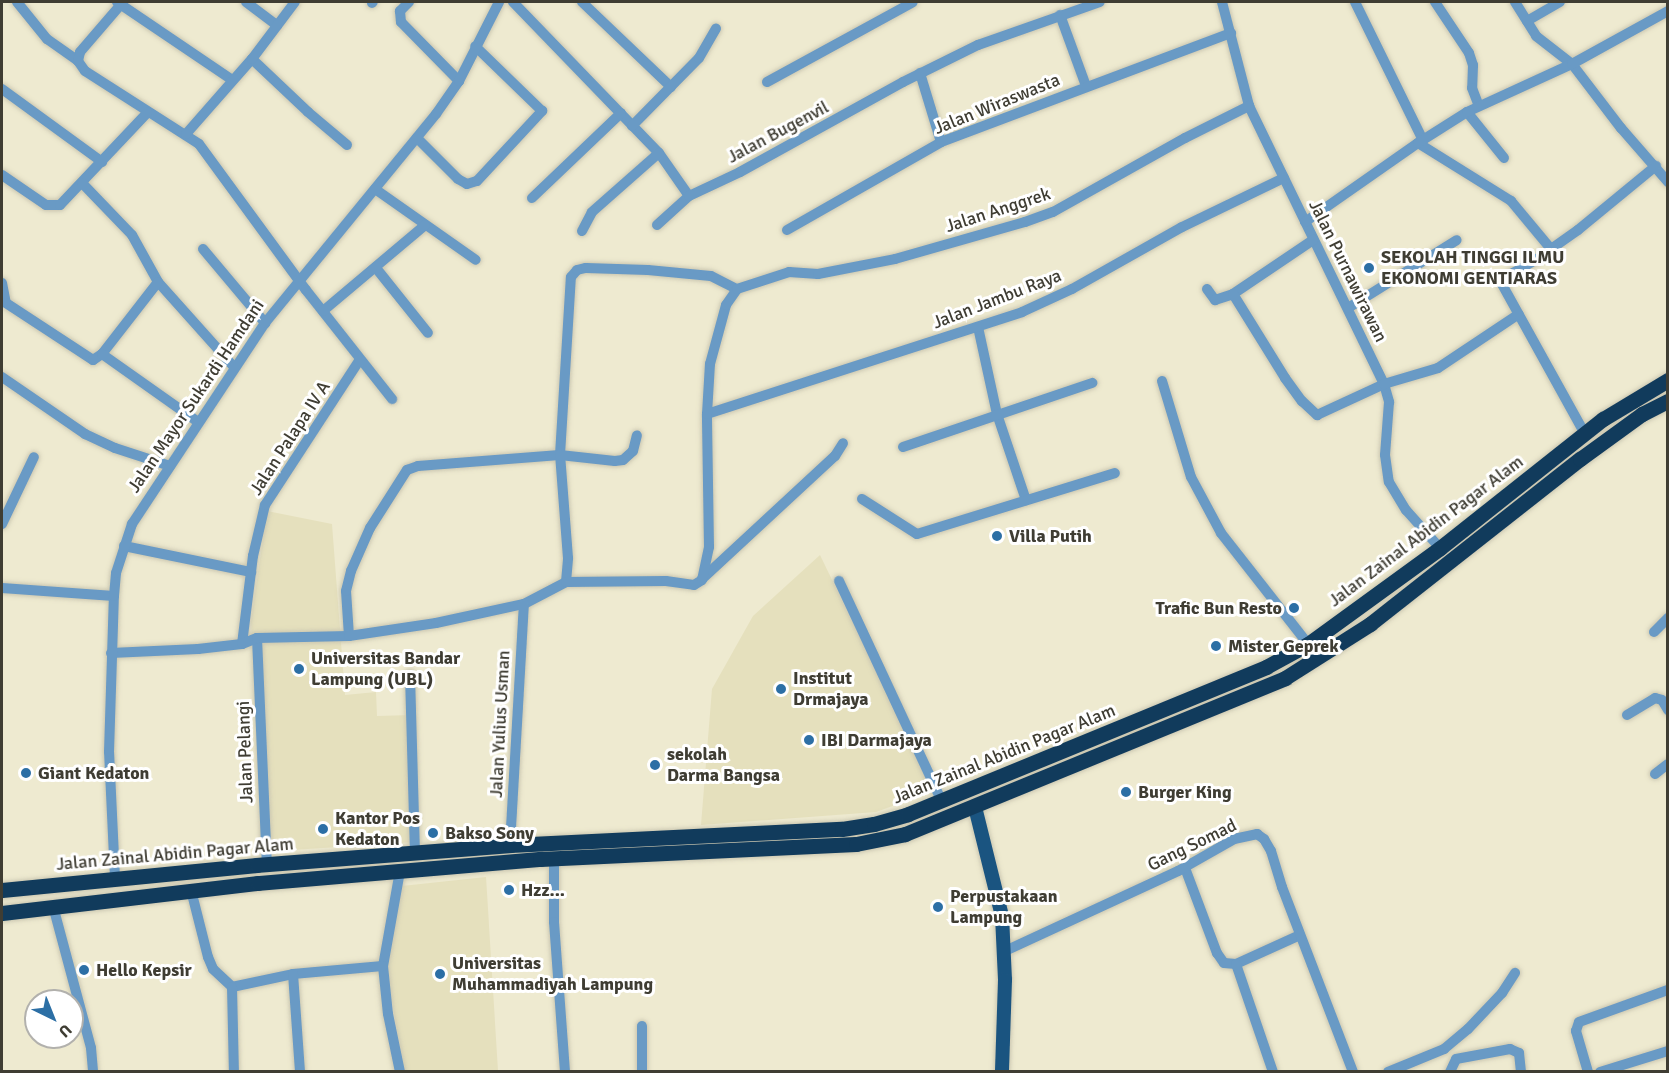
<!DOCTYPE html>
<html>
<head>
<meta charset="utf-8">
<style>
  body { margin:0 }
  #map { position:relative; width:1669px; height:1073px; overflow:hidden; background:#eeead0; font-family:Signika,sans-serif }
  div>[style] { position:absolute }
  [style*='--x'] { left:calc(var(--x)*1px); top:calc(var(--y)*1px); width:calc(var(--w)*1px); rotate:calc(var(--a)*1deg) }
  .built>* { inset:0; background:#e5e0bd }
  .roads { filter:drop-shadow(0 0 2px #cbc7b1) drop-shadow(0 0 2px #cbc7b1) }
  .minor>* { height:10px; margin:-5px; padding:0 5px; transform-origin:5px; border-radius:5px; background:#699ac5 }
  .major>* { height:14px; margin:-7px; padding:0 7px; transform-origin:7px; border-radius:7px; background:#1a5480 }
  .highway>* { height:15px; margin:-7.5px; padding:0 7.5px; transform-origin:7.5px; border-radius:7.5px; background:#113b5c }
  .dots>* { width:16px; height:16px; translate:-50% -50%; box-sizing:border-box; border:3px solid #fff; border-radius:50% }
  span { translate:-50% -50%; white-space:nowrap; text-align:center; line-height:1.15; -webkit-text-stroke:6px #fff; paint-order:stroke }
  .street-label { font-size:18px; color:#3f3d33 }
  .poi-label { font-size:18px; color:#3f3d33; font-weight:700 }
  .left { translate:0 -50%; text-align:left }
  .right { translate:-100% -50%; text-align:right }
  .frame { position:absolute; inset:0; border:3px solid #3f3d33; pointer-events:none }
  .north { position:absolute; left:24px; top:989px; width:60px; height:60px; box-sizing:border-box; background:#fff; border:2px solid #b2b1ad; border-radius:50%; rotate:137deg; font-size:16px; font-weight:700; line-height:24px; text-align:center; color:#3f3d33 }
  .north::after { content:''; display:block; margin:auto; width:21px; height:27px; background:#2c6fa5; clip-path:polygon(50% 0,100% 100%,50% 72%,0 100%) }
</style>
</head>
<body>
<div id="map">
  <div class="built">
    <i style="clip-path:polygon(267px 511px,332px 524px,345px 695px,376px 692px,377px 716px,412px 715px,414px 842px,262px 852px,251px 621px)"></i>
    <i style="clip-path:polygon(820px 555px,934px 791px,876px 812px,701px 825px,712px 689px,753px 616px)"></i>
    <i style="clip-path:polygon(486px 877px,498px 1071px,404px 1071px,388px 978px,388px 944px,402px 886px)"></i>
  </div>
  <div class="roads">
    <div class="minor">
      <i style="--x:17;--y:2;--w:48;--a:51"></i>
      <i style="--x:47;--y:39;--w:38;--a:35"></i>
      <i style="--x:78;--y:61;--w:12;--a:55"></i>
      <i style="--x:85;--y:71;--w:135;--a:32.6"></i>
      <i style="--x:199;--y:144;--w:181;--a:53.8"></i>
      <i style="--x:306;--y:290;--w:139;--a:51.7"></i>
      <i style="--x:117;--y:2;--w:139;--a:34.1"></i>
      <i style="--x:246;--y:2;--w:39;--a:37"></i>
      <i style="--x:409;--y:2;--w:13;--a:135"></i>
      <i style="--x:400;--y:11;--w:11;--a:85"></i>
      <i style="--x:401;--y:22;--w:83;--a:45.5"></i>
      <i style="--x:513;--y:2;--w:210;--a:46"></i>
      <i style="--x:659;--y:153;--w:52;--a:55.1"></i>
      <i style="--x:582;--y:2;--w:123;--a:43.7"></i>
      <i style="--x:1222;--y:2;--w:107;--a:75.4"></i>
      <i style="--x:1249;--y:106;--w:309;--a:64.1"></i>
      <i style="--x:1384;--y:384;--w:19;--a:74"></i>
      <i style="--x:1389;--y:402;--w:53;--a:94.3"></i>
      <i style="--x:1385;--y:455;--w:27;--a:82"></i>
      <i style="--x:1389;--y:482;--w:33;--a:59"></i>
      <i style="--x:1406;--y:510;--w:51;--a:48.2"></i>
      <i style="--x:1355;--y:2;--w:154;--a:63.8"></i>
      <i style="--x:1435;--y:2;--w:61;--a:56.3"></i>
      <i style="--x:1469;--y:53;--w:13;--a:72"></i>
      <i style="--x:1473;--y:65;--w:23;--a:92"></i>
      <i style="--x:1472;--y:88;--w:19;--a:69"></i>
      <i style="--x:1515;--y:2;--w:40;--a:58"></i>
      <i style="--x:1536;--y:36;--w:46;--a:37.9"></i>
      <i style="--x:1572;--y:64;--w:81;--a:52.6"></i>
      <i style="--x:1621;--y:128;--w:72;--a:49"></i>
      <i style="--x:372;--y:3;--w:1;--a:-45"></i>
      <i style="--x:1060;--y:15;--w:76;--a:69.9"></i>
      <i style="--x:1527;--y:21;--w:38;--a:-30"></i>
      <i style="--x:252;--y:59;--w:77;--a:43.4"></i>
      <i style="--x:308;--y:112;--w:51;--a:40.2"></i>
      <i style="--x:78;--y:61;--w:9;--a:-77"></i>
      <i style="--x:80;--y:52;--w:66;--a:-49.3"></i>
      <i style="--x:920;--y:73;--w:72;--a:73.1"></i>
      <i style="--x:767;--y:82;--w:166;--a:-28.7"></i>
      <i style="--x:2;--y:89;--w:124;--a:36.1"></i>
      <i style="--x:1467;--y:112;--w:59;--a:51.2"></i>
      <i style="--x:632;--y:126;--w:95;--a:-45.4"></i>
      <i style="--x:699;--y:58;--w:34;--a:-60"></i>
      <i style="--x:186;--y:134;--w:100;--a:-48.7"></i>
      <i style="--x:252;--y:59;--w:71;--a:-53"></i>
      <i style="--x:417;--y:138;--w:58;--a:45"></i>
      <i style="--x:458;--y:179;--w:10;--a:29"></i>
      <i style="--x:467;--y:184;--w:10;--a:-17"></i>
      <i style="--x:477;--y:181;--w:96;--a:-47.1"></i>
      <i style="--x:542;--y:111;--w:93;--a:-135.9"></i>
      <i style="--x:1418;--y:143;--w:110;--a:31.9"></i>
      <i style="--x:1511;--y:201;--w:62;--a:50.2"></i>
      <i style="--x:2;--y:175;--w:53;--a:34.3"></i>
      <i style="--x:46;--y:205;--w:14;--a:0"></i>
      <i style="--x:60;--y:205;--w:127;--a:-46.6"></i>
      <i style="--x:82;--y:183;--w:72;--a:46.1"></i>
      <i style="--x:132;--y:235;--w:54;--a:61"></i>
      <i style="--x:158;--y:282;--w:114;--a:48.2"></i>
      <i style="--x:375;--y:189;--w:123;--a:35.1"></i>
      <i style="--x:532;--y:198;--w:123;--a:-43.7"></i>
      <i style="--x:1305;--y:222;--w:138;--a:-35"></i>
      <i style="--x:1418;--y:143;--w:58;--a:-32.3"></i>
      <i style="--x:1467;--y:112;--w:115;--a:-24.6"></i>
      <i style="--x:1572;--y:64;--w:110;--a:-28.9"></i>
      <i style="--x:657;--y:225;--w:43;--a:-42.2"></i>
      <i style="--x:689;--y:196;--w:56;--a:-25.2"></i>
      <i style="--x:740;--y:172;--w:186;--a:-28.9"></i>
      <i style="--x:903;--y:82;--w:84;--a:-26.3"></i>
      <i style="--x:978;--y:45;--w:129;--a:-19.4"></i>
      <i style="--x:787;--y:230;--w:177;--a:-29.7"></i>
      <i style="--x:941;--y:142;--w:310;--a:-20.6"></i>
      <i style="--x:582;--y:231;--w:21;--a:-62"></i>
      <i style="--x:592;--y:212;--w:89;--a:-41.4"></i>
      <i style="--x:203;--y:249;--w:97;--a:50"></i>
      <i style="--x:376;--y:268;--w:83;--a:51.3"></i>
      <i style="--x:2;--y:283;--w:20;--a:79"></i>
      <i style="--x:6;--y:303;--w:104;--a:33.2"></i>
      <i style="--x:93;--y:360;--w:11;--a:-34"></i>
      <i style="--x:102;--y:354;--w:91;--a:-52.1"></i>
      <i style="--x:1207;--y:289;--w:14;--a:54"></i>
      <i style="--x:1215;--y:300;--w:19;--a:-18"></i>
      <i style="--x:1233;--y:294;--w:97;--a:-34"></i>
      <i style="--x:1233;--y:294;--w:99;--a:58.2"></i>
      <i style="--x:1285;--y:378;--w:29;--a:54"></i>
      <i style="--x:1302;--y:401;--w:21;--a:43"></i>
      <i style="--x:1317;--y:415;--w:74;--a:-24.8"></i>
      <i style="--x:1384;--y:384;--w:56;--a:-16.5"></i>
      <i style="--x:1438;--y:368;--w:97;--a:-33.7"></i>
      <i style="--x:1348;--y:308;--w:128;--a:-32"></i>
      <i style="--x:323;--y:311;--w:133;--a:-40.1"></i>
      <i style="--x:978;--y:327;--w:89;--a:77.7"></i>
      <i style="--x:997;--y:414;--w:91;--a:71.4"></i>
      <i style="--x:102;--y:354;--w:118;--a:35.3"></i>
      <i style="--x:2;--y:377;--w:101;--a:34.5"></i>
      <i style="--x:85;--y:434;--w:33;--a:25"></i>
      <i style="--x:115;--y:448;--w:58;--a:18.1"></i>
      <i style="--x:1162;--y:381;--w:100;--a:73.2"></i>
      <i style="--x:1191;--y:477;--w:64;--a:61.8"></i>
      <i style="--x:1221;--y:533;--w:141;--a:51.9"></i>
      <i style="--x:707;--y:414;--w:331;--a:-17.9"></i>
      <i style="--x:1022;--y:312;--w:55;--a:-24.7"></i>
      <i style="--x:1072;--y:289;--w:126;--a:-29.4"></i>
      <i style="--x:1182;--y:227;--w:113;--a:-25.7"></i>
      <i style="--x:1585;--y:434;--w:171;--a:-119"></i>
      <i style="--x:1502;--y:284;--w:16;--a:-45"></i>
      <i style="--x:1513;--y:273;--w:24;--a:-30"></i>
      <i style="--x:1534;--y:261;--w:54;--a:-35.2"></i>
      <i style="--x:1578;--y:230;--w:101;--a:-39.4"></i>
      <i style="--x:903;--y:447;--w:200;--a:-18.7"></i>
      <i style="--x:862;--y:499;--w:65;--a:32.5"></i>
      <i style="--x:917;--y:534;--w:207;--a:-17.1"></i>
      <i style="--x:2;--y:524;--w:74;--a:-64.5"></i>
      <i style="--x:124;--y:546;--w:130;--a:11.6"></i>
      <i style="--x:702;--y:579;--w:181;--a:-42.8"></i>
      <i style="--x:835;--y:456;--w:15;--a:-58"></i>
      <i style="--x:839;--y:581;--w:244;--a:65"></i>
      <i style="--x:566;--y:582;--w:24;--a:-85"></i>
      <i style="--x:568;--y:558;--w:103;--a:-94.4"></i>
      <i style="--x:560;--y:455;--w:178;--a:-86.5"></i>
      <i style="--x:571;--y:277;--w:9;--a:-49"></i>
      <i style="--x:577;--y:270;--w:9;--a:-13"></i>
      <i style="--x:586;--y:268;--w:62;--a:1.8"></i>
      <i style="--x:648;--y:270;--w:63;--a:5.4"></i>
      <i style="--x:711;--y:276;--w:29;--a:27"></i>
      <i style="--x:2;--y:588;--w:112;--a:4.1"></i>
      <i style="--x:1654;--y:632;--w:20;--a:-45"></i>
      <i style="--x:349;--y:636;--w:45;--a:-93.8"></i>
      <i style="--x:346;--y:591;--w:21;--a:-76"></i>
      <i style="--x:351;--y:571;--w:47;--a:-66.2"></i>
      <i style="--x:370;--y:528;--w:69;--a:-57.5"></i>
      <i style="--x:407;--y:470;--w:12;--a:-20"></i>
      <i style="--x:418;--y:466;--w:142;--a:-4.4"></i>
      <i style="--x:560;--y:455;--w:55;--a:6.2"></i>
      <i style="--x:615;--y:461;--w:8;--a:-7"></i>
      <i style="--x:623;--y:460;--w:13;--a:-42"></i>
      <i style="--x:633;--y:451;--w:16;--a:-76"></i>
      <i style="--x:257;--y:638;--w:226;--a:87.5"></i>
      <i style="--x:242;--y:644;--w:89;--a:-82.9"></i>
      <i style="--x:253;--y:556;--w:52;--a:-76.8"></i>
      <i style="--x:265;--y:505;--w:172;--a:-56.9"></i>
      <i style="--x:111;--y:653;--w:87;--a:-2.6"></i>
      <i style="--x:198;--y:649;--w:44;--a:-6.5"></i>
      <i style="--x:242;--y:644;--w:16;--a:-22"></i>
      <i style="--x:257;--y:638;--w:92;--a:-1.2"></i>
      <i style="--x:349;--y:636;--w:88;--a:-8.5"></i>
      <i style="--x:436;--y:623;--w:90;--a:-12.2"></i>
      <i style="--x:524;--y:604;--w:47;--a:-27.6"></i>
      <i style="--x:566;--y:582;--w:100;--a:-0.6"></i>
      <i style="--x:666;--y:581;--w:28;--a:8"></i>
      <i style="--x:694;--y:585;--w:9;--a:-32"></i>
      <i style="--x:702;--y:580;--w:34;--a:-78"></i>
      <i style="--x:709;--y:547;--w:133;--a:-90.9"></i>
      <i style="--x:707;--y:414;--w:50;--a:-86.6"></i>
      <i style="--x:710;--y:364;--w:61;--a:-74.8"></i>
      <i style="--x:726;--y:305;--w:19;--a:-55"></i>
      <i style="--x:737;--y:289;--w:55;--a:-18.1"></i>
      <i style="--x:789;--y:272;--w:29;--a:4"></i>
      <i style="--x:818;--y:274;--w:78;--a:-11"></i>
      <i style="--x:895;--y:259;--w:135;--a:-15.9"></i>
      <i style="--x:1025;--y:222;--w:30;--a:-20"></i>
      <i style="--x:1053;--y:212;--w:151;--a:-29.3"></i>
      <i style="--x:1185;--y:138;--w:72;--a:-26.6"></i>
      <i style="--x:410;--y:675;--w:178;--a:88.4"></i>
      <i style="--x:1627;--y:715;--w:33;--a:-31"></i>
      <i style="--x:1655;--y:698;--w:7;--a:16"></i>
      <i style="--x:1662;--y:700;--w:12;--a:59"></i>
      <i style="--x:1655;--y:774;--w:16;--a:-38"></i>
      <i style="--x:510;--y:845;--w:241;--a:-86.7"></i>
      <i style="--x:554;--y:858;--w:64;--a:90"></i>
      <i style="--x:554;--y:922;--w:150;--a:85.8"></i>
      <i style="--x:1185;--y:868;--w:91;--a:69.4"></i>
      <i style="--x:1217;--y:953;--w:12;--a:55"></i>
      <i style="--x:1224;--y:963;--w:12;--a:5"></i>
      <i style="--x:1236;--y:964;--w:70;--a:-24.4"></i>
      <i style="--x:400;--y:871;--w:97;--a:100.1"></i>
      <i style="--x:383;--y:966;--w:48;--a:84.1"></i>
      <i style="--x:388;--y:1014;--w:59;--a:78.3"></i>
      <i style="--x:115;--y:878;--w:126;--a:-92.7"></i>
      <i style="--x:109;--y:752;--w:156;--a:-88.2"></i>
      <i style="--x:114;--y:596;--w:23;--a:-85"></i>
      <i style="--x:116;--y:573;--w:52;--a:-71.9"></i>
      <i style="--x:132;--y:524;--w:241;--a:-56.5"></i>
      <i style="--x:265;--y:323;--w:270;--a:-50.7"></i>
      <i style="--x:436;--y:114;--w:40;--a:-55.1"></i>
      <i style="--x:459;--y:81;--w:89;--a:-63.1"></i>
      <i style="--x:191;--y:890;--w:69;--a:75.8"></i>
      <i style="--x:208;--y:957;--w:13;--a:67"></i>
      <i style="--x:213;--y:969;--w:26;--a:43"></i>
      <i style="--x:232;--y:987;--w:62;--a:-12"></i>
      <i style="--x:293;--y:974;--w:90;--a:-5.1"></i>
      <i style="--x:53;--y:906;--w:147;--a:75"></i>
      <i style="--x:91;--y:1048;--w:24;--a:85"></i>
      <i style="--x:1005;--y:951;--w:191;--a:-24.8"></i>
      <i style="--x:1178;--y:871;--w:64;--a:-29.7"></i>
      <i style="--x:1234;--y:839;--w:24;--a:-12"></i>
      <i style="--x:1257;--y:834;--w:9;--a:36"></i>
      <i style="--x:1264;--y:839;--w:14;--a:60"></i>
      <i style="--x:1271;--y:851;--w:38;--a:73"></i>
      <i style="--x:1282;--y:887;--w:198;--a:69"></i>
      <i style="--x:1236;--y:964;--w:114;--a:71.1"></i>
      <i style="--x:293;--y:974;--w:98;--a:85.9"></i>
      <i style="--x:232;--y:987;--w:85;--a:88.7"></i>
      <i style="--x:642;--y:1072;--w:46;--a:-90"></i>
      <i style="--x:1388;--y:1072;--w:61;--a:-22.3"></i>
      <i style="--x:1444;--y:1049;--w:31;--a:-40"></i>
      <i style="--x:1468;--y:1029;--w:50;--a:-46.6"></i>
      <i style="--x:1502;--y:993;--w:24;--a:-57"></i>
      <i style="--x:1450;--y:1072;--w:14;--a:-65"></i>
      <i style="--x:1456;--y:1059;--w:55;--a:-10.5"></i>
      <i style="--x:1510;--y:1049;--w:10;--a:24"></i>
      <i style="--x:1519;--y:1053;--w:19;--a:84"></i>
      <i style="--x:1588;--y:1072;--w:43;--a:-106.3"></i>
      <i style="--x:1576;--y:1031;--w:9;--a:-72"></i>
      <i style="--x:1579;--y:1022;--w:95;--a:-19.8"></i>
      <i style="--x:1600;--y:1072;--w:71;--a:-17.2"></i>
    </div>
    <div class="major">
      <i style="--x:975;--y:807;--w:112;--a:76.1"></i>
      <i style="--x:1002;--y:916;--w:64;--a:87.3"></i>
      <i style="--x:1005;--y:980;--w:92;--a:91.9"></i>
    </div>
    <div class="highway">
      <i style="--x:2;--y:890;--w:256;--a:-5.6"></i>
      <i style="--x:257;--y:865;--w:254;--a:-4.5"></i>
      <i style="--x:510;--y:845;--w:332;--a:-2.8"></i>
      <i style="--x:842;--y:829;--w:32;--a:-9"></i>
      <i style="--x:874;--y:824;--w:35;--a:-16"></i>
      <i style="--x:908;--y:814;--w:387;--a:-22.3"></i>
      <i style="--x:1266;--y:667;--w:48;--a:-28.7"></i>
      <i style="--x:1308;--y:644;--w:163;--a:-36"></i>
      <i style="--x:1440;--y:548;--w:208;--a:-38.4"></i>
      <i style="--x:1603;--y:419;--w:76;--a:-31"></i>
      <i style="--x:2;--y:913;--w:258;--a:-6.7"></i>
      <i style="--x:258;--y:883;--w:283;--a:-4.9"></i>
      <i style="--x:540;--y:859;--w:316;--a:-2.7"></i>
      <i style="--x:856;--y:844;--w:50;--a:-11.5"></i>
      <i style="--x:905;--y:834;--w:411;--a:-22.3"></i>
      <i style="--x:1285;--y:678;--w:101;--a:-32.4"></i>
      <i style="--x:1370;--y:624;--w:267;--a:-38.2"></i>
      <i style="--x:1580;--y:459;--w:77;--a:-36"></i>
      <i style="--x:1642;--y:414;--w:29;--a:-27"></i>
    </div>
  </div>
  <div class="dots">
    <i style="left:1369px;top:268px;background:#2c6fa5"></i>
    <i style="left:997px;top:536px;background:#2c6fa5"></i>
    <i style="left:1294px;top:608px;background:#2c6fa5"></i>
    <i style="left:1216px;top:646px;background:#2c6fa5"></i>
    <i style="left:299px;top:669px;background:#2c6fa5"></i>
    <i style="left:781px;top:689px;background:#2c6fa5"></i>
    <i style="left:809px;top:740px;background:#2c6fa5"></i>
    <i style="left:655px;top:765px;background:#2c6fa5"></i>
    <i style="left:26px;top:773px;background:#2c6fa5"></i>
    <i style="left:1126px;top:792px;background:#2c6fa5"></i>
    <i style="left:323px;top:829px;background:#2c6fa5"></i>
    <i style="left:433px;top:833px;background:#2c6fa5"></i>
    <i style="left:509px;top:890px;background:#2c6fa5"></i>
    <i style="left:938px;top:907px;background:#2c6fa5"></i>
    <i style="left:84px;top:970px;background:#2c6fa5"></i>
    <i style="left:440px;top:974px;background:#2c6fa5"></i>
  </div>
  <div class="street-label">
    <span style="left:997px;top:104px;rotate:-22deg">Jalan Wiraswasta</span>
    <span style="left:778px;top:132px;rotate:-28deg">Jalan Bugenvil</span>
    <span style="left:998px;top:210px;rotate:-18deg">Jalan Anggrek</span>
    <span style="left:1348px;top:271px;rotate:64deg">Jalan Purnawirawan</span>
    <span style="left:997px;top:299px;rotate:-21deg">Jalan Jambu Raya</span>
    <span style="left:196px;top:396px;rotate:-56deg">Jalan Mayor Sukardi Hamdani</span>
    <span style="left:290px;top:438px;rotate:-57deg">Jalan Palapa IV A</span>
    <span style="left:1426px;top:531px;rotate:-37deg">Jalan Zainal Abidin Pagar Alam</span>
    <span style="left:500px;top:724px;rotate:-87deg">Jalan Yulius Usman</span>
    <span style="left:245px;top:752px;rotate:-92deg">Jalan Pelangi</span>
    <span style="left:1004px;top:754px;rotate:-22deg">Jalan Zainal Abidin Pagar Alam</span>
    <span style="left:1192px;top:845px;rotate:-26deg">Gang Somad</span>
    <span style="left:175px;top:854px;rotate:-5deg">Jalan Zainal Abidin Pagar Alam</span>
  </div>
  <div class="poi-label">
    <span class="left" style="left:1381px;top:268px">SEKOLAH TINGGI ILMU<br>EKONOMI GENTIARAS</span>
    <span class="left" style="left:1009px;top:536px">Villa Putih</span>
    <span class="right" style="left:1282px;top:608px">Trafic Bun Resto</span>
    <span class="left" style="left:1228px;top:646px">Mister Geprek</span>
    <span class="left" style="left:311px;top:669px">Universitas Bandar<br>Lampung (UBL)</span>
    <span class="left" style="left:793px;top:689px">Institut<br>Drmajaya</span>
    <span class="left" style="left:821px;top:740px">IBI Darmajaya</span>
    <span class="left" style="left:667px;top:765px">sekolah<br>Darma Bangsa</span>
    <span class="left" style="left:38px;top:773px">Giant Kedaton</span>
    <span class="left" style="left:1138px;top:792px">Burger King</span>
    <span class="left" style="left:335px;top:829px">Kantor Pos<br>Kedaton</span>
    <span class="left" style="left:445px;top:833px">Bakso Sony</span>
    <span class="left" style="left:521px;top:890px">Hzz...</span>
    <span class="left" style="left:950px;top:907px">Perpustakaan<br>Lampung</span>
    <span class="left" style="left:452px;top:974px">Universitas<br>Muhammadiyah Lampung</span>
    <span class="left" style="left:96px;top:970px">Hello Kepsir</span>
  </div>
  <div class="frame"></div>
  <div class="north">U</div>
</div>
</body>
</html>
